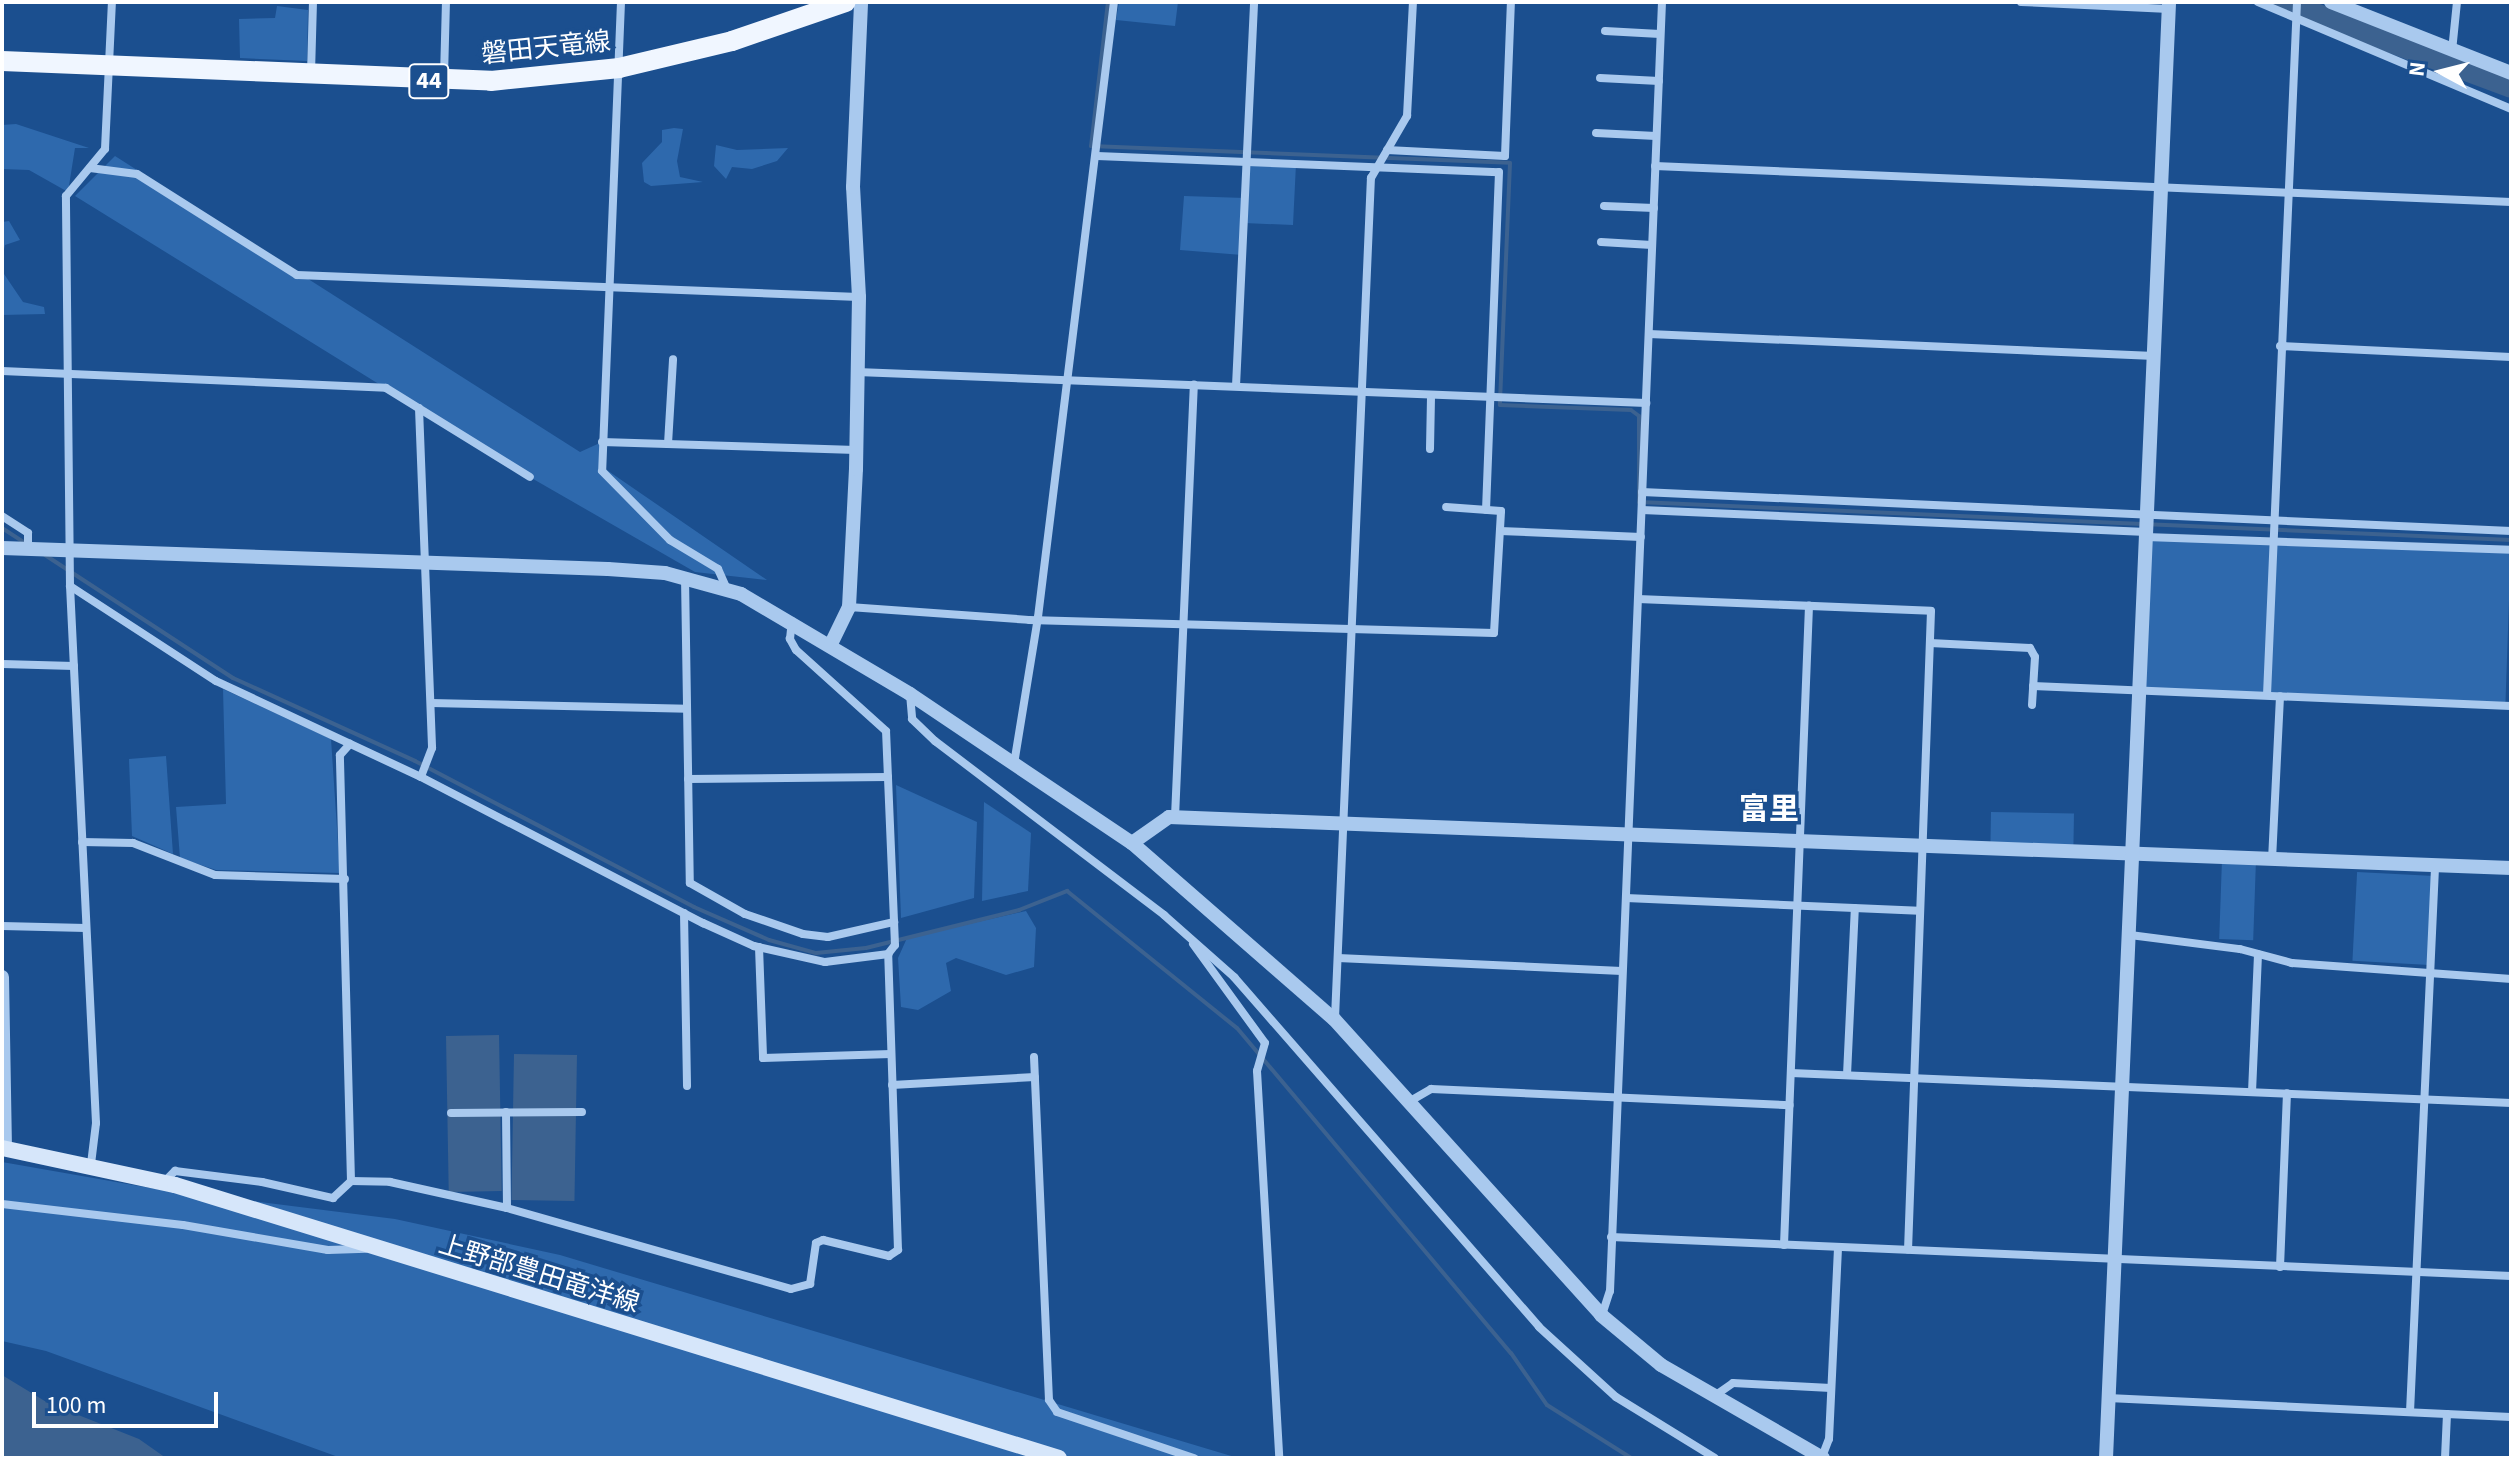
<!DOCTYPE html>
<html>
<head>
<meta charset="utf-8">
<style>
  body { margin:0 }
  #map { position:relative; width:2513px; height:1460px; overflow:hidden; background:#1b4f8f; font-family:"Source Sans 3","Noto Sans JP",sans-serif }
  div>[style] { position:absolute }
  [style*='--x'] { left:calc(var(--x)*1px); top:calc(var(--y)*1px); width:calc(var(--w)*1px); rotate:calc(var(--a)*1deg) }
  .green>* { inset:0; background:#2e69ad; transform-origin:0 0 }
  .water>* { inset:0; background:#3c6290; transform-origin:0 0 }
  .stream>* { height:4px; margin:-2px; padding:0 2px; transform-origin:2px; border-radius:2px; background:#3c6290 }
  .river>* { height:22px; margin:-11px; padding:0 11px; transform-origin:11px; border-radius:11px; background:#3c6290 }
  .minor>* { height:8px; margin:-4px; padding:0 4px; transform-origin:4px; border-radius:4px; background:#a9c9ee }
  .tertiary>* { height:14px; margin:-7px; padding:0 7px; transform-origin:7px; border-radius:7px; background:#a9c9ee }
  .secondary>* { height:16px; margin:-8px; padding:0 8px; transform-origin:8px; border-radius:8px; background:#d6e6fa }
  .primary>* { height:20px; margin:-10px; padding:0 10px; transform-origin:10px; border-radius:10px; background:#f0f6ff }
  span { translate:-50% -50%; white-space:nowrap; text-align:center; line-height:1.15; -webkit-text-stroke:7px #1b4f8f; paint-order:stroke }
  .shield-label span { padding:2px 6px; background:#1b4f8f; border:2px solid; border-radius:6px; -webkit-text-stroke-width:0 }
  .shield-label { font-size:24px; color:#fff; font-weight:700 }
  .street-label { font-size:26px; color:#fff }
  .quarter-label { font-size:30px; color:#fff; font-weight:700 }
  .frame { position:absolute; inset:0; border:4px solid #fff; pointer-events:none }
  .north { position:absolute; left:2401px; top:32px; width:80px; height:80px; -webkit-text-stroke:6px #1b4f8f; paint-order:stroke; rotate:277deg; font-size:22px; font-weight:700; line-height:32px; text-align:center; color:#fff }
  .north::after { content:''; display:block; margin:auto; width:28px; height:36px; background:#fff; clip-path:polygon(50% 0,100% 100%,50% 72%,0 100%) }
  .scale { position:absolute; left:32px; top:1392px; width:186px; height:36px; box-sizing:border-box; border:4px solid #fff; border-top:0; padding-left:10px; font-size:24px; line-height:28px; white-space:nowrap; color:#fff; -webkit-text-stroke:6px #1b4f8f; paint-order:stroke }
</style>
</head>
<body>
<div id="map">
  <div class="green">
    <i style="clip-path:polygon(1119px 2px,1178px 2px,1175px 26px,1116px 20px)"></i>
    <i style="clip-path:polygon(277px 6px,308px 10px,307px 61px,240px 58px,239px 19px,275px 18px)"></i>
    <i style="clip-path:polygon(16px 124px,89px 148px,75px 148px,68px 192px,29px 170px,2px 169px,2px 125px)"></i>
    <i style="clip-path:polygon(674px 128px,683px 129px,677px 161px,680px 177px,703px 182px,651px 186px,644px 182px,642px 163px,662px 142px,662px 130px)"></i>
    <i style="clip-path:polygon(716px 145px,737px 150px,788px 148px,777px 161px,752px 169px,732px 167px,726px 179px,714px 166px)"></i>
    <i style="clip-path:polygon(115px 156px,580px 452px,602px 442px,601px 466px,767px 580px,695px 572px,521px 472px,75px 196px)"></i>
    <i style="clip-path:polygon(1247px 162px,1296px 164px,1293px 225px,1244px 223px,1242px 255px,1180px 250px,1184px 196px,1245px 198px)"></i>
    <i style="clip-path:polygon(9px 221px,20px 240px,5px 245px,2px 258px,2px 222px)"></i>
    <i style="clip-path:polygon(2px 271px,23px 302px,44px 307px,45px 314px,2px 315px)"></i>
    <i style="left:2146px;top:537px;width:365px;height:153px;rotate:2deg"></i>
    <i style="clip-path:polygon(223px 689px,331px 739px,340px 873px,216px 870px,180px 858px,176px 807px,226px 804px)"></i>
    <i style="clip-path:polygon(166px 756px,173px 854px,132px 836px,129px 759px)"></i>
    <i style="clip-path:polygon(896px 785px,977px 822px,974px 898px,901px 918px)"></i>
    <i style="clip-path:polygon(984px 802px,1031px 833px,1028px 891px,982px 901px)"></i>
    <i style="left:1991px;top:812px;width:83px;height:35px;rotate:1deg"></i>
    <i style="left:2222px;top:859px;width:34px;height:80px;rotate:2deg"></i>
    <i style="left:2434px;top:876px;width:89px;height:77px;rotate:93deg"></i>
    <i style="clip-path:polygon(1026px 911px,1036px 928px,1034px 967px,1006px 975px,956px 958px,946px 963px,951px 991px,918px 1010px,901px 1007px,898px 958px,907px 938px)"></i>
    <i style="clip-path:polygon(2px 1162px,156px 1189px,395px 1219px,560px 1255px,1238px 1458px,341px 1458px,46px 1351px,2px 1341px)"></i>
  </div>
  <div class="water">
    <i style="left:499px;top:1035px;width:156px;height:53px;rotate:89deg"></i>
    <i style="left:514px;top:1054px;width:63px;height:146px;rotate:1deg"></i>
    <i style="clip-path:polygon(2px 1375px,48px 1403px,139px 1439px,166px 1458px,2px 1458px)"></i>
  </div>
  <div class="stream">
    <i style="--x:1108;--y:2;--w:145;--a:96.7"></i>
    <i style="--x:1091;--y:146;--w:419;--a:2.3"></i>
    <i style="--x:1510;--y:163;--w:242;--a:92.4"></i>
    <i style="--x:1500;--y:405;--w:131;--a:2.2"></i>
    <i style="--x:1631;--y:410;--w:10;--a:37"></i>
    <i style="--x:1639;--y:416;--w:86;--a:90"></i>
    <i style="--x:1639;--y:502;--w:873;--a:2.5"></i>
    <i style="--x:2;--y:528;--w:30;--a:33"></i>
    <i style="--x:45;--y:555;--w:225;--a:33.2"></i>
    <i style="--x:233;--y:678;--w:200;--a:24.5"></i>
    <i style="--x:415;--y:761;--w:315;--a:27.6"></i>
    <i style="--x:694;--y:907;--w:82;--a:23.7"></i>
    <i style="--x:769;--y:940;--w:49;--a:15.5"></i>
    <i style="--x:816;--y:953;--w:50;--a:-5.7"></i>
    <i style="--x:866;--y:948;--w:158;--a:-13.9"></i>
    <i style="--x:1019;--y:910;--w:52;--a:-21.6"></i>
    <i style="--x:1067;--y:891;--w:218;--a:38.9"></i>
    <i style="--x:1237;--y:1028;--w:425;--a:49.9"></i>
    <i style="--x:1511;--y:1353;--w:63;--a:55.3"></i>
    <i style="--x:1547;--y:1405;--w:99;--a:32.2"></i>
  </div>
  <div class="river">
    <i style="--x:2283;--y:2;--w:243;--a:20.4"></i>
  </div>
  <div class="minor">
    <i style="--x:621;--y:2;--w:469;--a:92.3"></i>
    <i style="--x:602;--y:471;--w:97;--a:45.4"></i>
    <i style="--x:670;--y:540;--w:56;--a:31.1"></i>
    <i style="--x:718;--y:569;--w:22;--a:66"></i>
    <i style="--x:2021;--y:2;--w:148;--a:2.7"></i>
    <i style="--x:2258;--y:2;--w:275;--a:22.9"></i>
    <i style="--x:1605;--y:31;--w:55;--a:3.1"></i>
    <i style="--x:2452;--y:51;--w:49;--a:-84.2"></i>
    <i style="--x:311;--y:73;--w:71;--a:-88.4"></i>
    <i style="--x:444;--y:77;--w:75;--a:-88.5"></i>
    <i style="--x:1600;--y:78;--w:59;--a:2.9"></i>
    <i style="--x:1596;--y:133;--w:60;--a:2.9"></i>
    <i style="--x:1387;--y:150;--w:118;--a:2.9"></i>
    <i style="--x:1505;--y:156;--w:154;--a:-87.8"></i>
    <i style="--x:1097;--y:156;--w:402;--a:2.3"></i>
    <i style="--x:1499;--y:172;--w:338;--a:92.2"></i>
    <i style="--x:1655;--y:166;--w:857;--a:2.41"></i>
    <i style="--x:90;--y:168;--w:47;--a:7.3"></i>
    <i style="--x:137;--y:174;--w:189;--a:32.3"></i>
    <i style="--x:297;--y:275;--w:562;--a:2.24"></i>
    <i style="--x:1604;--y:206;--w:50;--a:2.3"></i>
    <i style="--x:1601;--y:242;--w:51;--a:3.4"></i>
    <i style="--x:1649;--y:334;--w:506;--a:2.49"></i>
    <i style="--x:2280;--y:346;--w:231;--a:2.7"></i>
    <i style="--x:2;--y:371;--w:384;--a:2.5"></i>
    <i style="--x:386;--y:388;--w:169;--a:31.7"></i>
    <i style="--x:857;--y:372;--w:790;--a:2.25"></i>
    <i style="--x:1236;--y:386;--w:384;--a:-87.3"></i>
    <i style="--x:419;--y:408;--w:340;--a:87.8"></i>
    <i style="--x:432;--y:748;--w:31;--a:111"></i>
    <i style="--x:602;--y:442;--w:254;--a:1.8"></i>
    <i style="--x:668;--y:444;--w:85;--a:-86.6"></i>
    <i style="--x:1430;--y:449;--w:54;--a:-88.9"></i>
    <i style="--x:1642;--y:492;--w:870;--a:2.57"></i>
    <i style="--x:1642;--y:510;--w:505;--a:2.49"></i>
    <i style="--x:2;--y:516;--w:31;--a:33"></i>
    <i style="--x:28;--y:533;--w:16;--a:90"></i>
    <i style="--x:1500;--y:531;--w:141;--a:2.4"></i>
    <i style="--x:2146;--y:537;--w:365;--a:2"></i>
    <i style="--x:685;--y:577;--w:306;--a:89.1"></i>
    <i style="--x:690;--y:883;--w:63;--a:29.4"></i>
    <i style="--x:745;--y:914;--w:61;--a:19"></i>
    <i style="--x:803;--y:934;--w:25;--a:7"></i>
    <i style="--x:828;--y:937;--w:68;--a:-12.8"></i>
    <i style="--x:70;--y:586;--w:174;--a:33.1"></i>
    <i style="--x:216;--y:681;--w:226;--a:25.1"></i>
    <i style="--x:421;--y:777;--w:318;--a:27.4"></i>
    <i style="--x:703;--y:923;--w:56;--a:24.3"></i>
    <i style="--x:754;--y:946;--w:73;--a:12.7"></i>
    <i style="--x:825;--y:962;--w:64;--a:-7.2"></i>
    <i style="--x:1638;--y:599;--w:293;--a:2.3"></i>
    <i style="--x:1931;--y:611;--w:639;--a:92.06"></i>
    <i style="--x:849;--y:607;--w:180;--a:4.1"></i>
    <i style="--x:1029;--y:620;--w:465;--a:1.6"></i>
    <i style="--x:1494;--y:633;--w:122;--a:-86.7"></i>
    <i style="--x:1501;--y:511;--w:55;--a:-175.8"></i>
    <i style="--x:1930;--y:643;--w:100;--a:2.9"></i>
    <i style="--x:2030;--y:648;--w:10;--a:61"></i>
    <i style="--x:2035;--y:657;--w:48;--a:93.6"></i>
    <i style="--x:2;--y:664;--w:72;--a:1.6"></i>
    <i style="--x:2033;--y:686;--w:478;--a:2.4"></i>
    <i style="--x:910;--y:694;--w:25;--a:85"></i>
    <i style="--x:912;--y:719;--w:32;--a:44"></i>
    <i style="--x:935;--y:741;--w:288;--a:37.2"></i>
    <i style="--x:1164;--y:915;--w:94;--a:41.5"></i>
    <i style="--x:1234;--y:977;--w:464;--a:48.9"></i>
    <i style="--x:1539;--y:1327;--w:104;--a:42.3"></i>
    <i style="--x:1616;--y:1397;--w:116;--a:31.6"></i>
    <i style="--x:2267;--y:695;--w:694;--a:-87.52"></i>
    <i style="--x:431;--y:703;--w:256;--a:1.3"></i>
    <i style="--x:1014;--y:764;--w:149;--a:-80.7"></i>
    <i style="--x:1038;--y:617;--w:620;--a:-82.96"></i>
    <i style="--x:688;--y:779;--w:200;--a:-0.6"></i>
    <i style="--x:1175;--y:817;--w:433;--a:-87.5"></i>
    <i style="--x:82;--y:842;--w:51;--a:1.1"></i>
    <i style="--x:133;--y:843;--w:88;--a:21.3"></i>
    <i style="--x:215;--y:875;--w:130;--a:1.8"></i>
    <i style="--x:2272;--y:860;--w:164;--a:-87.2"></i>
    <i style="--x:1626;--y:898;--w:293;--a:2.5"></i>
    <i style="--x:684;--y:913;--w:173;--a:89"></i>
    <i style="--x:2;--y:926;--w:84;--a:1.4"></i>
    <i style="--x:2130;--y:935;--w:111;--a:7.3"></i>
    <i style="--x:2240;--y:949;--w:54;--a:15.1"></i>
    <i style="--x:2292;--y:963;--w:220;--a:4.2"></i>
    <i style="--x:1193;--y:944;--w:122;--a:54"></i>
    <i style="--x:1265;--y:1043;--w:29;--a:106"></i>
    <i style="--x:1257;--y:1071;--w:388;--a:86.7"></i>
    <i style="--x:759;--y:947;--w:111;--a:87.9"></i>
    <i style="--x:763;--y:1058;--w:128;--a:-1.8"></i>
    <i style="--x:1338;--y:958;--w:284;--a:2.6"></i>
    <i style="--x:1335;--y:1018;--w:841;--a:-87.55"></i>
    <i style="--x:1371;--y:178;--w:72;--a:-59.9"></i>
    <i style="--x:1407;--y:116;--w:114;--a:-87"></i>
    <i style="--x:1034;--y:1057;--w:343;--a:87.5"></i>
    <i style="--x:1049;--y:1400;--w:14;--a:56"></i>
    <i style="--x:1057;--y:1412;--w:145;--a:18.6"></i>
    <i style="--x:1791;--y:1073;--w:721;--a:2.39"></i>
    <i style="--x:1847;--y:1075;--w:167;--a:-87.3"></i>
    <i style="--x:892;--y:1085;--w:143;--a:-3.2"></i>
    <i style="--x:2252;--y:1092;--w:138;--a:-87.5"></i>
    <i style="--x:1412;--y:1100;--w:22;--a:-30"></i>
    <i style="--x:1431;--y:1089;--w:359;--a:2.6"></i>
    <i style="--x:506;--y:1112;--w:96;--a:89.4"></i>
    <i style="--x:451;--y:1113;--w:131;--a:-0.4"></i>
    <i style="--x:91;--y:1164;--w:41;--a:-83"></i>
    <i style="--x:96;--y:1123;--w:538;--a:-92.77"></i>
    <i style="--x:70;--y:586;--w:390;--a:-90.6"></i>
    <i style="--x:66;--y:196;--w:61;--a:-50.3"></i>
    <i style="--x:105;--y:149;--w:147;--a:-87.3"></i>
    <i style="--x:351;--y:1181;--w:39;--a:1"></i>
    <i style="--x:390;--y:1182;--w:120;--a:12.5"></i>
    <i style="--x:507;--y:1208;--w:295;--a:15.9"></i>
    <i style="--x:791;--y:1289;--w:20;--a:-15"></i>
    <i style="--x:810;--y:1284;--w:41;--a:-81.7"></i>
    <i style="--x:816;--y:1243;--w:8;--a:-23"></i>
    <i style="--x:823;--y:1240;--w:68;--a:13.6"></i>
    <i style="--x:889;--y:1256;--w:11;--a:-34"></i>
    <i style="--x:898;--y:1250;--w:296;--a:-91.9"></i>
    <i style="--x:888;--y:954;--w:11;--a:-52"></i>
    <i style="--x:895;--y:945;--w:214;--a:-92.4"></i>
    <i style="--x:886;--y:731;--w:121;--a:-138"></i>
    <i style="--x:796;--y:650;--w:13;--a:-119"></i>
    <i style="--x:790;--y:639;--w:18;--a:-84"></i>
    <i style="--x:164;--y:1182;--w:16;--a:-45"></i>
    <i style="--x:175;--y:1171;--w:88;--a:7.2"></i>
    <i style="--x:262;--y:1182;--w:73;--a:12.7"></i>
    <i style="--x:333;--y:1198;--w:25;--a:-43"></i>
    <i style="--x:351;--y:1181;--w:426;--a:-91.5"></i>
    <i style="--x:340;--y:755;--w:15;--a:-48"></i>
    <i style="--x:2;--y:1204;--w:182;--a:6.6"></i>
    <i style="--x:183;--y:1225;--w:147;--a:9.8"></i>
    <i style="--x:328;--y:1250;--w:38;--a:-2"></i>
    <i style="--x:1611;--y:1237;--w:901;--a:2.48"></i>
    <i style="--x:1784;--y:1245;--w:640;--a:-87.76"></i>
    <i style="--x:2280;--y:1267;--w:174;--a:-87.7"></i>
    <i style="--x:1602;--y:1315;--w:25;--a:-72"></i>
    <i style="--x:1610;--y:1291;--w:1290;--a:-87.69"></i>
    <i style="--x:1713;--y:1397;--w:24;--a:-35"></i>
    <i style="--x:1733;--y:1383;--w:98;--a:2.9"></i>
    <i style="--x:2108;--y:1398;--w:403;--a:2.7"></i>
    <i style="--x:2410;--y:1412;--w:545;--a:-87.37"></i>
    <i style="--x:1822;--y:1457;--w:19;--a:-69"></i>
    <i style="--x:1829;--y:1439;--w:192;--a:-87.3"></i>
    <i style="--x:2445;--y:1458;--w:44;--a:-87.4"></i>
  </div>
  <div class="tertiary">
    <i style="--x:2331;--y:2;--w:193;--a:21.5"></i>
    <i style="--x:2;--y:548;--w:606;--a:1.98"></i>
    <i style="--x:608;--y:569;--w:57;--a:4"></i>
    <i style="--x:665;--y:573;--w:79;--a:15.4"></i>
    <i style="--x:741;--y:594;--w:196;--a:30.6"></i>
    <i style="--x:910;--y:694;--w:267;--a:33.9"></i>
    <i style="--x:1132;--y:843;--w:268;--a:41.1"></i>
    <i style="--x:1334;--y:1019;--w:399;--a:47.9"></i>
    <i style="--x:1601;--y:1315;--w:78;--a:39.8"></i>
    <i style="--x:1661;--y:1365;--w:187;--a:29.9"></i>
    <i style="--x:831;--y:644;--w:41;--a:-64.1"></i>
    <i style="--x:849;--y:607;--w:138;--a:-87.1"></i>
    <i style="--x:856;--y:469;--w:172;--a:-89"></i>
    <i style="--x:859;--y:297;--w:110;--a:-93.1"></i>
    <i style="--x:853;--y:187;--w:185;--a:-87.5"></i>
    <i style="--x:1132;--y:843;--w:45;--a:-35.1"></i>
    <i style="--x:1169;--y:817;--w:1343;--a:2.18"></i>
    <i style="--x:2;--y:977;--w:171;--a:89"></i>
    <i style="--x:2106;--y:1458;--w:1457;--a:-87.52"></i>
  </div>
  <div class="secondary">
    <i style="--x:2;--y:1148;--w:177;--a:12.1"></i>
    <i style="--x:175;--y:1185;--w:925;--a:17.16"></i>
  </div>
  <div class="primary">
    <i style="--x:2;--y:61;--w:489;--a:2.3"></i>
    <i style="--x:491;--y:81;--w:129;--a:-5.8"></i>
    <i style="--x:619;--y:68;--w:116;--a:-13.4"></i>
    <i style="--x:732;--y:41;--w:120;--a:-18.9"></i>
  </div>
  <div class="shield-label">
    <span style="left:429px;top:81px">44</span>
  </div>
  <div class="street-label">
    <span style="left:546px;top:48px;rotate:-6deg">磐田天竜線</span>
    <span style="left:539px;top:1274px;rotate:17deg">上野部豊田竜洋線</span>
  </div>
  <div class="quarter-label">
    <span style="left:1769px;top:810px">富里</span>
  </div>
  <div class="frame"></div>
  <div class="north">N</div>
  <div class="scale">100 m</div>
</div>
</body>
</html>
